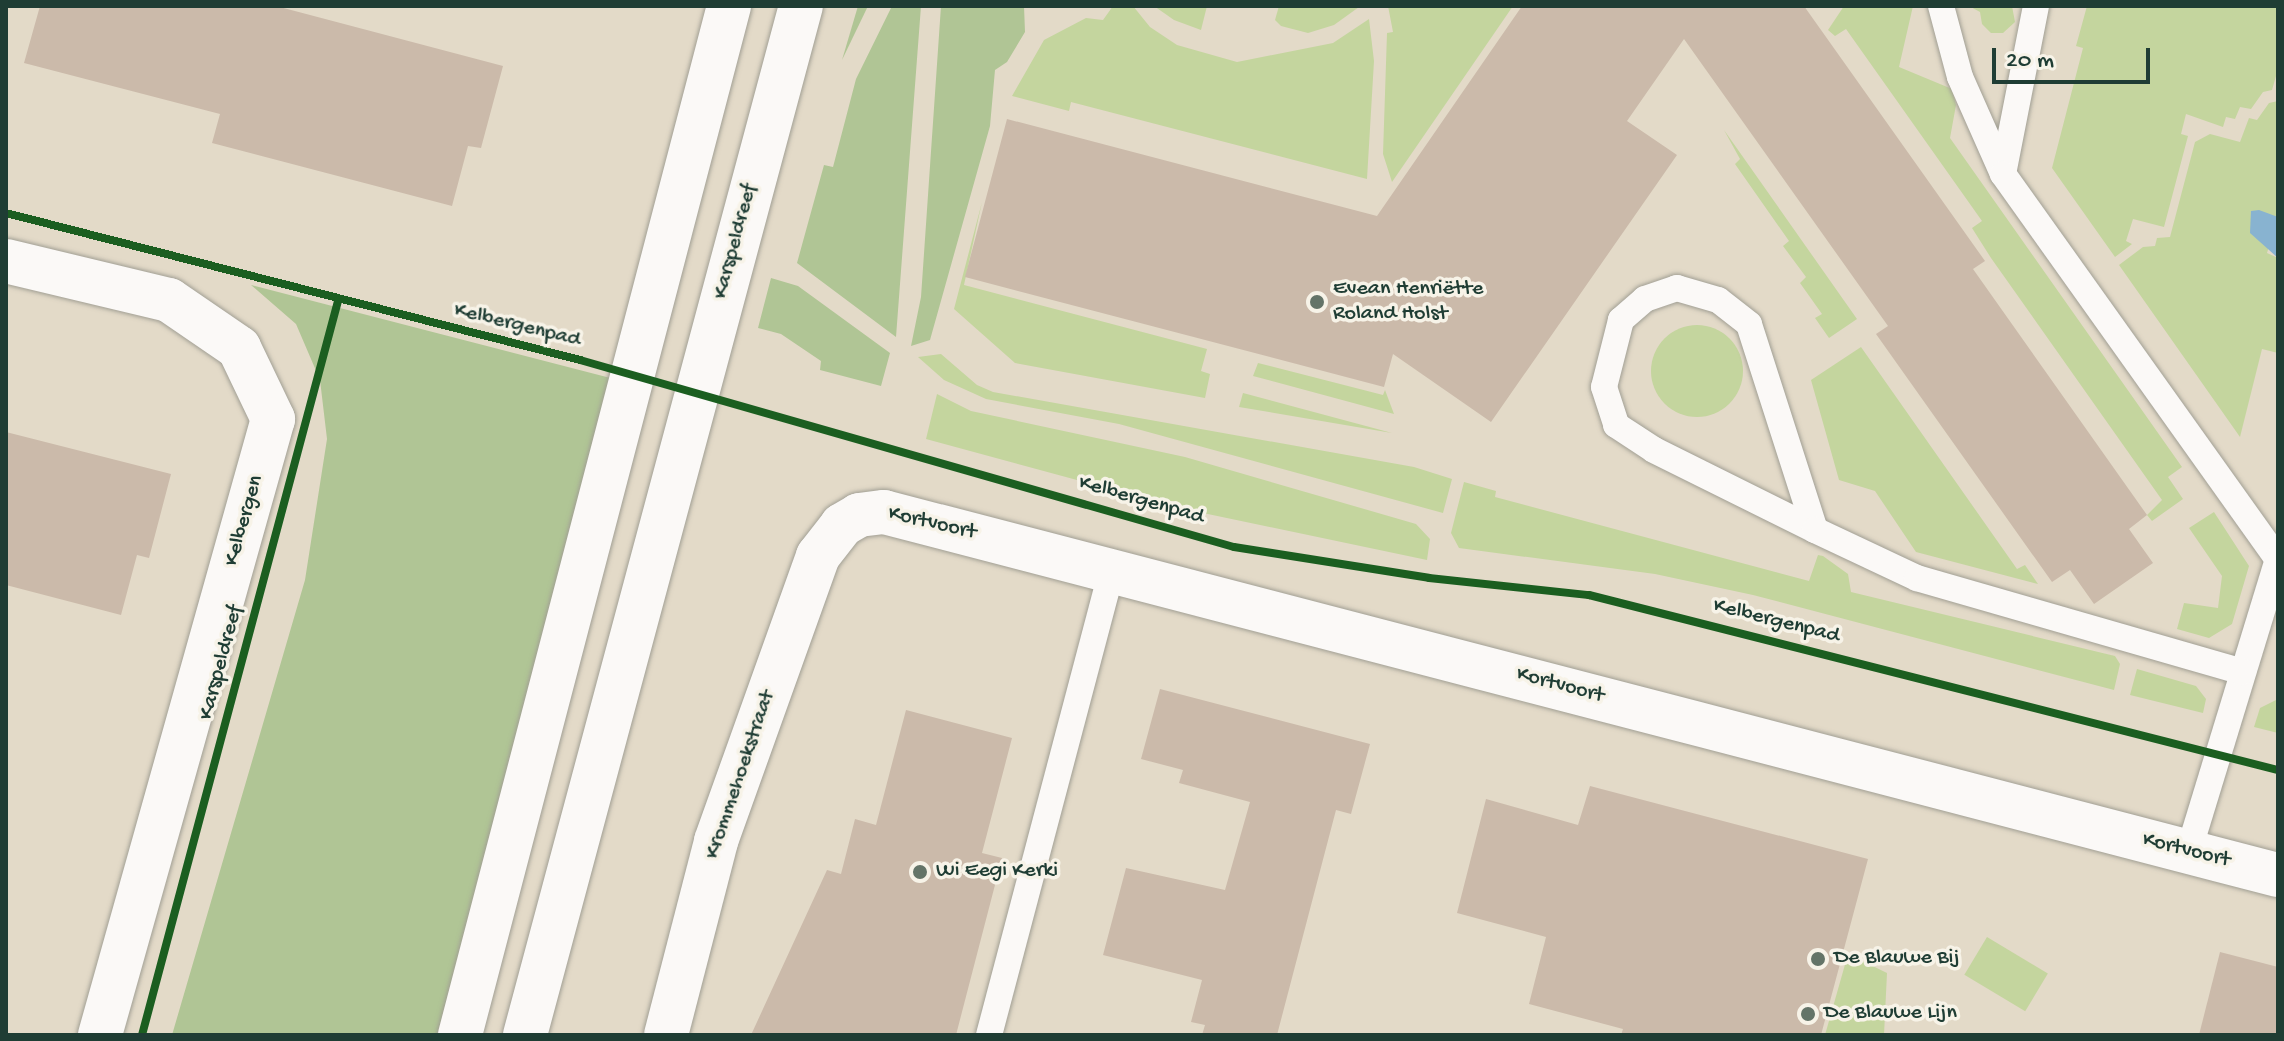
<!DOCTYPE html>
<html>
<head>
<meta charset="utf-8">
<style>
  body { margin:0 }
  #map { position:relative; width:2284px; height:1041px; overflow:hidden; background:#e3dac8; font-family:"Gochi Hand",sans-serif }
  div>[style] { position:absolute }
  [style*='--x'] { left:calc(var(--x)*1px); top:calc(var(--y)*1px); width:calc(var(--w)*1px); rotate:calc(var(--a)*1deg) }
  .green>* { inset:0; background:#c4d59e; transform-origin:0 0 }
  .round { border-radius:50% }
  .forest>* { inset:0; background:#b0c595 }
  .water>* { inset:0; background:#88b3d0 }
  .building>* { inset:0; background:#cbbaaa }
  .roads { filter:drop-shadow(0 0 2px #a19f94) drop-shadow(0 0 2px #a19f94) }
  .lane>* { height:26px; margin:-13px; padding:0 13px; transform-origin:13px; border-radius:13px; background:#fbf9f7 }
  .street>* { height:44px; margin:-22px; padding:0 22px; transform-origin:22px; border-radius:22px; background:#fbf9f7 }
  .secondary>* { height:44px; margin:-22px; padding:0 22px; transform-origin:22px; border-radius:22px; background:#fbf9f7 }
  .cycleway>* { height:8px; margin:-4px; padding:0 4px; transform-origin:4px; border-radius:4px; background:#1b5e20 }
  .dots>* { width:22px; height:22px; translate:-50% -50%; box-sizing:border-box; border:4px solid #f7f3e8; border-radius:50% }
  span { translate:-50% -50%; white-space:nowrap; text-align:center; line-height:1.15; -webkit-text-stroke:7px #f7f3e8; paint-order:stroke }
  .street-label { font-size:22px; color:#1f3d34 }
  .poi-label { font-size:22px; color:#1f3d34 }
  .left { translate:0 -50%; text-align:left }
  .frame { position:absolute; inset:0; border:8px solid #1f3d34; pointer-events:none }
  .scale { position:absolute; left:1992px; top:48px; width:158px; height:36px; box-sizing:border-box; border:4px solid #1f3d34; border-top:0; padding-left:10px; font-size:24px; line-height:28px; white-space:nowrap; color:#1f3d34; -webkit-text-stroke:6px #f7f3e8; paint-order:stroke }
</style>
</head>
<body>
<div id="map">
  <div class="green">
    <i style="clip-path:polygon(1113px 6px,1133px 6px,1150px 27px,1177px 45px,1237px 62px,1333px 43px,1369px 19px,1374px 61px,1367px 179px,1071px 102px,1069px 111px,1012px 96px,1044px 40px,1086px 18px,1103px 20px)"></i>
    <i style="clip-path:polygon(1154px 6px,1207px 6px,1201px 30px,1174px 20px)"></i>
    <i style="clip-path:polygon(1279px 6px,1359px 6px,1359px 7px,1334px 25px,1308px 33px,1281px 26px,1275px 20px)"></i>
    <i style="clip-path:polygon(1388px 6px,1513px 6px,1392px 182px,1383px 154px,1387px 33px,1393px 32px)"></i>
    <i style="clip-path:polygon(1844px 6px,1913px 6px,1899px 67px,1952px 89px,1956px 105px,1950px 138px,2182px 467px,2168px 477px,2183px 499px,2152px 521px,2147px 515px,2162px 500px,1991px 258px,1972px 228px,1982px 221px,1846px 29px,1835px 36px,1828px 30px)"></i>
    <i style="clip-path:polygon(1969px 6px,2012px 6px,2015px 22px,2003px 33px,1991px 33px,1982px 24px,1980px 12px)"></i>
    <i style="clip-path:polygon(2087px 6px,2278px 6px,2278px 69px,2272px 90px,2263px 92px,2251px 109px,2240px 107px,2235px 119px,2226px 117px,2223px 127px,2186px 114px,2181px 134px,2188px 136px,2164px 227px,2133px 219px,2126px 241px,2132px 244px,2115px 257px,2052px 168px,2083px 48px,2076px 46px)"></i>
    <i style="clip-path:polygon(2278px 101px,2278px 217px,2267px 253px,2278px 258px,2278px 353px,2262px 349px,2240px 437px,2119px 265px,2143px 247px,2155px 246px,2157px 238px,2170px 237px,2195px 142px,2210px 134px,2240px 142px,2249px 118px,2257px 120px,2269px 103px)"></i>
    <i style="clip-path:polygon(1724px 130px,1857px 319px,1829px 338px,1815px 318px,1822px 314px,1800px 283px,1806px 277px,1783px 246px,1789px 241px,1735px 164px,1740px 159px)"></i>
    <i style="clip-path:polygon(982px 202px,964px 285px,1207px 349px,1201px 371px,1210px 374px,1205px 398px,1015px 363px,954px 309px)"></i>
    <i class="round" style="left:1651px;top:325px;width:92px;height:92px"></i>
    <i style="clip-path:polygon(1861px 347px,2017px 569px,2025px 565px,2038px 584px,1916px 552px,1875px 491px,1839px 480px,1811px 380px)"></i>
    <i style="clip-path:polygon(941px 354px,977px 385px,993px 392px,1414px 467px,1452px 479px,1443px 513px,1119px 424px,986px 399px,944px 380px,918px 357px)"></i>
    <i style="clip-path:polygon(1258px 363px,1383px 395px,1385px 390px,1394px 414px,1253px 376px)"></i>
    <i style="clip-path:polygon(1243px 393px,1392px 433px,1239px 407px)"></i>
    <i style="clip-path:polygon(937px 394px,971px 411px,1185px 457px,1416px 524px,1430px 539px,1427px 560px,1184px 509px,926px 439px)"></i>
    <i style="clip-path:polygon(1464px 482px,1496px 491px,1495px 497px,1809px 581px,1818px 555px,1823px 556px,1848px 574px,1851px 592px,2115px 656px,2120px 664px,2114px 690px,1753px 595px,1655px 574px,1459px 548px,1451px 533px)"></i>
    <i style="clip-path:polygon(2214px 512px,2249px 566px,2232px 624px,2209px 638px,2177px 629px,2184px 603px,2218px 608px,2222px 576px,2189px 528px)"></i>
    <i style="clip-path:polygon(2137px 669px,2196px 686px,2206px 699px,2203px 713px,2130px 695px)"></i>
    <i style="clip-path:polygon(2278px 699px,2278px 733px,2254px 727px,2260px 708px)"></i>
    <i style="left:1987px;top:937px;width:71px;height:44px;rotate:31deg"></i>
    <i style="clip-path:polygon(1848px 954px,1887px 973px,1884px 1035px,1825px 1035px)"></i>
  </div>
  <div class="forest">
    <i style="clip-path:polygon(858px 6px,868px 6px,842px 60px)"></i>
    <i style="clip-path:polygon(892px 6px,921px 6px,896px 337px,797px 263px,824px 165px,833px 167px,856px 79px)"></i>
    <i style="clip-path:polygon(941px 6px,1024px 6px,1025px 32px,1007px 62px,995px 70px,990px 126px,930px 340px,911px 346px,921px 297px)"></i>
    <i style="clip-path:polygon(771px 278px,798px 286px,890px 353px,881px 386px,820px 370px,821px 361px,781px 334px,758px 328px)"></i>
    <i style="clip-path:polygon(251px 285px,622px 381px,437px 1035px,172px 1035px,305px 580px,327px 439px,320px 380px,296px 324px)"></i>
  </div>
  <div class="water">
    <i style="clip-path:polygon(2259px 210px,2278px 217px,2278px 258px,2250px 233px,2251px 211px)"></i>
  </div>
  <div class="building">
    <i style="clip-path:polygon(40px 6px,276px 6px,503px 66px,481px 148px,468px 146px,452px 206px,212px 143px,220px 114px,24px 63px)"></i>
    <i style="clip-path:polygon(1522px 6px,1804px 6px,1985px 261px,1973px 269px,2147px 515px,2129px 529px,2153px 563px,2094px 604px,2070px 570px,2052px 582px,1876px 334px,1888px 326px,1684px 39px,1627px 121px,1677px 155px,1491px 422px,1393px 354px,1384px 387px,965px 277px,1007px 119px,1377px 216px)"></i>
    <i style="clip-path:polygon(6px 432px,171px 474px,149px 558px,137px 555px,121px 615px,6px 585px)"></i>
    <i style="clip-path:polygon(1160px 689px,1370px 744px,1351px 814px,1336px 810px,1277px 1035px,1202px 1035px,1205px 1025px,1191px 1022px,1202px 980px,1103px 955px,1126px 868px,1225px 890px,1250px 802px,1179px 783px,1183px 770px,1141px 759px)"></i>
    <i style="clip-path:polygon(906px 710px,1012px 738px,982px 853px,1002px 858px,956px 1035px,751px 1035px,827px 870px,841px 874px,855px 819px,876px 825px)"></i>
    <i style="clip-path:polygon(1590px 786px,1868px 859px,1821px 1035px,1621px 1035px,1623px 1029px,1529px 1004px,1546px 937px,1457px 913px,1486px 799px,1578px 825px)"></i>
    <i style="clip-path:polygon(2220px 952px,2278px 967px,2278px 1035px,2199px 1035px)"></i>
  </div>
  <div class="roads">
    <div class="lane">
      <i style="--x:1941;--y:6;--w:73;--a:75"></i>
      <i style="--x:1960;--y:77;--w:106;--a:66.1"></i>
      <i style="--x:2036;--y:6;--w:171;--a:101.1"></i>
      <i style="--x:2003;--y:174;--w:473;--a:54.5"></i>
      <i style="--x:2278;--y:559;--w:305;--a:107"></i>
      <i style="--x:1815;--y:530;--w:216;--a:-107.8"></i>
      <i style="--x:1749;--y:324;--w:39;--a:-142"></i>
      <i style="--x:1718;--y:300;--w:43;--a:-163.7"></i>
      <i style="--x:1677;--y:288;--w:34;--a:161"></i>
      <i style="--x:1645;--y:299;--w:32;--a:139"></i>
      <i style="--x:1621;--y:320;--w:69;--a:104.2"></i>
      <i style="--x:1604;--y:387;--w:40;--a:72"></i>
      <i style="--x:1616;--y:425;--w:45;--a:33.3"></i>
      <i style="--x:1654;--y:450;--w:180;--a:26.4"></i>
      <i style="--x:1815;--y:530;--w:113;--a:25.2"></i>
      <i style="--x:1917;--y:578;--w:339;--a:16.1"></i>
      <i style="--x:989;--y:1035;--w:482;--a:-75.2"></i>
    </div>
    <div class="street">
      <i style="--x:6;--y:261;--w:168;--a:13.5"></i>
      <i style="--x:169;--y:300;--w:85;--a:34.4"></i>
      <i style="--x:239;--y:348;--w:79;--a:64.4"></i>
      <i style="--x:273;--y:419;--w:640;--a:105.69"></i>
      <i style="--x:666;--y:1035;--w:200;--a:-75.5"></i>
      <i style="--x:716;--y:841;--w:303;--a:-70.3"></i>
      <i style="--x:818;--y:556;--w:39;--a:-52"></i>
      <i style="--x:842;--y:525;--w:20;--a:-30"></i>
      <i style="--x:859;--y:515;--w:25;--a:-7"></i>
      <i style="--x:884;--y:512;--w:1440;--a:14.6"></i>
    </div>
    <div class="secondary">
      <i style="--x:460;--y:1035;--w:1064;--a:-75.35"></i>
      <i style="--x:525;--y:1035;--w:1065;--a:-74.99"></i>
    </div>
  </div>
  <div class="cycleway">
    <i style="--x:6;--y:213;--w:593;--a:14.36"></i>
    <i style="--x:580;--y:360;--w:680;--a:15.96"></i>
    <i style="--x:1234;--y:547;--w:197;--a:9"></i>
    <i style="--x:1429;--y:578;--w:161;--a:6.1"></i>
    <i style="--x:1589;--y:595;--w:711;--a:14.25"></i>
    <i style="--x:142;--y:1035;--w:760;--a:-75.05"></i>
  </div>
  <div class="dots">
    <i style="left:1317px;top:302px;background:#647468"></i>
    <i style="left:920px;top:872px;background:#647468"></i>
    <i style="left:1818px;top:959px;background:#647468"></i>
    <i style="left:1808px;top:1014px;background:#647468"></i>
  </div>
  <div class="street-label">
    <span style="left:736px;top:242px;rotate:-75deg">Karspeldreef</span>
    <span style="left:517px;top:326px;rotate:14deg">Kelbergenpad</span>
    <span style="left:1141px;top:501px;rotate:16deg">Kelbergenpad</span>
    <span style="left:245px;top:521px;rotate:-74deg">Kelbergen</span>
    <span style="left:932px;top:524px;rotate:13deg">Kortvoort</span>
    <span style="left:1776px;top:622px;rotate:14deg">Kelbergenpad</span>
    <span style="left:222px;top:663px;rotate:-75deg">Karspeldreef</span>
    <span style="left:1560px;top:686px;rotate:15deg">Kortvoort</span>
    <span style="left:741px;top:775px;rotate:-71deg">Krommehoekstraat</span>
    <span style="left:2186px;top:851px;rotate:14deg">Kortvoort</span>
  </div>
  <div class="poi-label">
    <span class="left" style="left:1333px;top:302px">Evean Henriëtte<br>Roland Holst</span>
    <span class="left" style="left:936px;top:872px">Wi Eegi Kerki</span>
    <span class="left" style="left:1834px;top:959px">De Blauwe Bij</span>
    <span class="left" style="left:1824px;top:1014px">De Blauwe Lijn</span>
  </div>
  <div class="frame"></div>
  <div class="scale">20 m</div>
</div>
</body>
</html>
